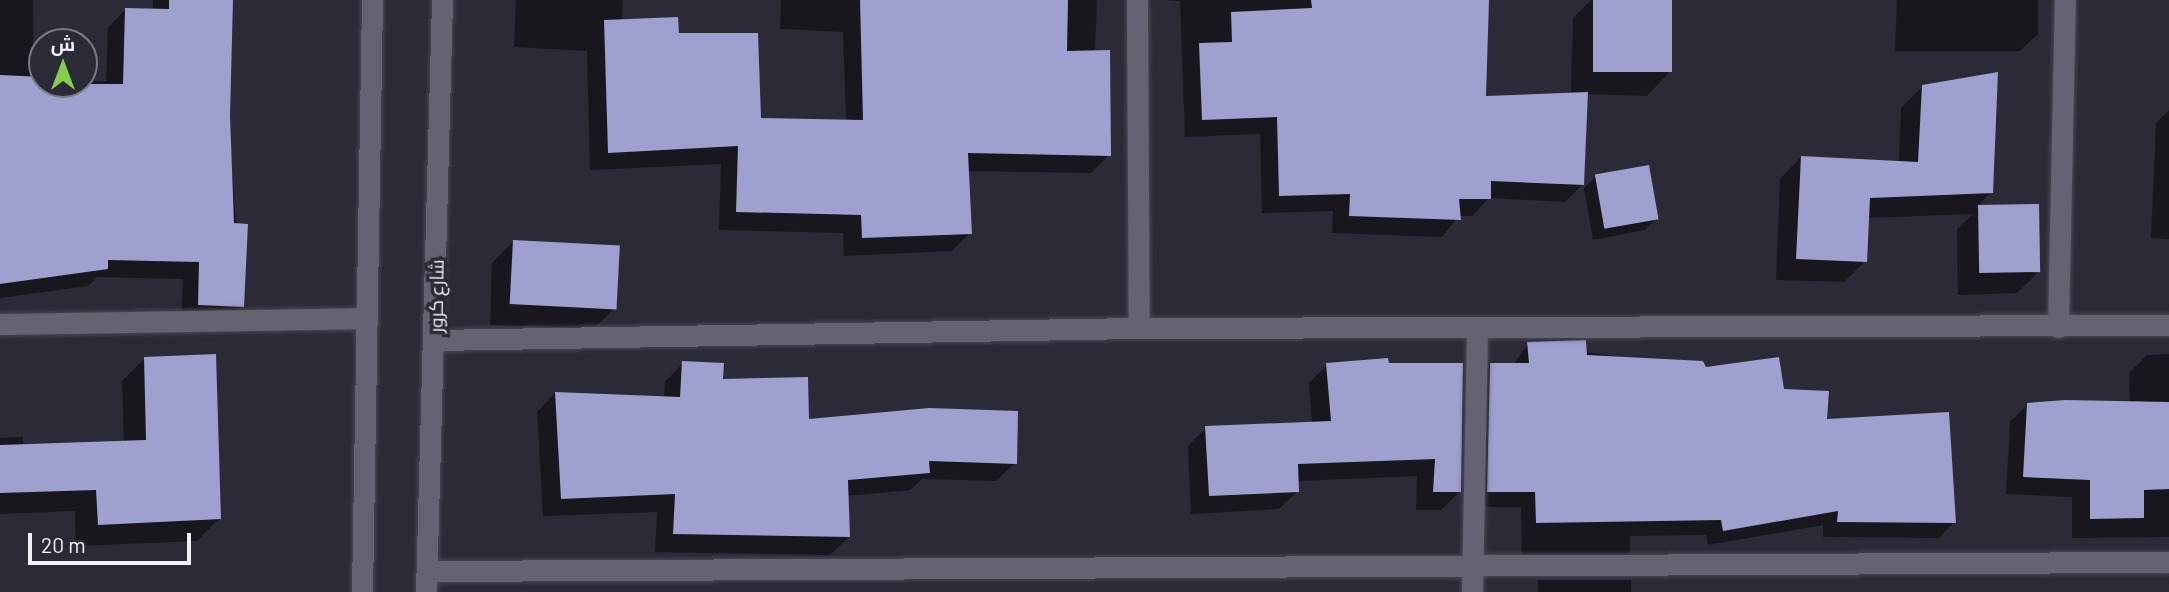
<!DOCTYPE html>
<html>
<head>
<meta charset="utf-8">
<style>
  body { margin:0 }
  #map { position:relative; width:2169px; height:592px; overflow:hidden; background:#2b2b37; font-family:Barlow,Cairo,sans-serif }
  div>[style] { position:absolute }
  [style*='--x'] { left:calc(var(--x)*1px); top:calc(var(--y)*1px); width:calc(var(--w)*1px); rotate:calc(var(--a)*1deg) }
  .shadow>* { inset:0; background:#0007; transform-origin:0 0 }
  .building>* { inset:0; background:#9f9fd0; transform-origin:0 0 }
  .roads { filter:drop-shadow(0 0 2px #494953) drop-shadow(0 0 2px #494953) }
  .street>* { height:21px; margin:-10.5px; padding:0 10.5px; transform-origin:10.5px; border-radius:10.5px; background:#636371 }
  .secondary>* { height:21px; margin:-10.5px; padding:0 10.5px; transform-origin:10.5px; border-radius:10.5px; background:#636371 }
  span { translate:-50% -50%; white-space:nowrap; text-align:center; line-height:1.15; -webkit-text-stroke:7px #2b2b37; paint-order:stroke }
  .street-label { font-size:19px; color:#f2f2fa }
  .north { position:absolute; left:28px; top:28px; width:70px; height:70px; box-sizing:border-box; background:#2b2b37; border:2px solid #7b7b85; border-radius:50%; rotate:0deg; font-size:19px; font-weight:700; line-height:28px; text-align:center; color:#f2f2fa }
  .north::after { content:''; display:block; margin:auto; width:24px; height:32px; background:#85cf4d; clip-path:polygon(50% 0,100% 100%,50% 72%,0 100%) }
  .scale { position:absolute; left:28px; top:533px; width:163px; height:32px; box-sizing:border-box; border:4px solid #f2f2fa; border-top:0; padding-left:9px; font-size:21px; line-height:24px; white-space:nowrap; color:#f2f2fa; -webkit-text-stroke:5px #2b2b37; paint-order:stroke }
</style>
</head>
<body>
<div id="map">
  <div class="shadow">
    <i style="clip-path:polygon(0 0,33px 0,34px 78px,42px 84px,106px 81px,108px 28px,125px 10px,153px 11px,153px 0,231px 0,228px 116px,242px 306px,224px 323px,181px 322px,183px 279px,97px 277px,88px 286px,0 298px)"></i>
    <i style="clip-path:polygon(516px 0,623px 0,622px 21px,677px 34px,759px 119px,846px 122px,843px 32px,780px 29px,781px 0,1097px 0,1095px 52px,1109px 155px,1091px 173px,967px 171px,970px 233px,952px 251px,844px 256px,843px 233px,719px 230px,721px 164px,590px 170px,587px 51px,514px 47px)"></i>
    <i style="clip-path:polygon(1167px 0,1487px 0,1484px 98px,1571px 94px,1573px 18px,1591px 0,1670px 0,1668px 74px,1647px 96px,1586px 94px,1582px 185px,1565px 202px,1489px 198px,1472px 216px,1459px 216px,1442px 237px,1332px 233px,1333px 211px,1262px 213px,1260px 134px,1185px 137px,1180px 1px)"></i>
    <i style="clip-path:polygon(1897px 0,2038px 0,2038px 34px,2020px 51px,1895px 51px)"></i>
    <i style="clip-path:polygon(1923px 86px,1991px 192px,1976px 208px,2037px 206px,2038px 272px,2017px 293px,1958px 295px,1957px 229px,1973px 214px,1867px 218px,1865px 261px,1844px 282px,1776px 280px,1780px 179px,1801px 157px,1899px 162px,1901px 108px)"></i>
    <i style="clip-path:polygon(2169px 110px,2169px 239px,2151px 238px,2156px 123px)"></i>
    <i style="clip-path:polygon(1596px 176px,1657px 218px,1645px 230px,1593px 240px,1584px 188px)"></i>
    <i style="clip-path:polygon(513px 242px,616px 307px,595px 328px,490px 325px,492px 263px)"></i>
    <i style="clip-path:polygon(1528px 344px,1705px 369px,1782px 391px,1954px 522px,1939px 538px,1823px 537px,1823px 525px,1708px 545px,1706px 535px,1630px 536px,1630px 551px,1615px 566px,1522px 567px,1521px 507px,1472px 507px,1475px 380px,1490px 365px,1513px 365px)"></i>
    <i style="clip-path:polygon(2169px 354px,2169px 537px,2072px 538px,2072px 497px,2006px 494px,2010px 422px,2028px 404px,2130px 404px,2129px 373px,2147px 355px)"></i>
    <i style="clip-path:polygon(144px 359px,219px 519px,197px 541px,76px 546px,75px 511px,0 514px,0 438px,23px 437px,23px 446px,124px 442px,122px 381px)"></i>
    <i style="clip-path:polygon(1387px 360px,1459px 492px,1441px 510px,1416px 510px,1417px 476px,1297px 481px,1298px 491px,1279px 509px,1191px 514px,1188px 446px,1206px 428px,1312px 423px,1309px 383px,1327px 365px)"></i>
    <i style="clip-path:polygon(683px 363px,808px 421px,1015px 463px,996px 481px,922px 479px,910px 490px,847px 496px,849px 537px,830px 555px,655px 552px,657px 512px,543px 516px,537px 412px,555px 393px,664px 398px,665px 382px)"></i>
    <i style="left:1538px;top:580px;width:93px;height:17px"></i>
  </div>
  <div class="building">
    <i style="clip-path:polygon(169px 0,233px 0,230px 116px,234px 223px,248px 224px,244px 307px,198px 305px,199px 262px,108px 260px,108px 269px,0 284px,0 75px,42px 77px,42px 84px,123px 84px,125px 8px,169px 9px)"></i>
    <i style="clip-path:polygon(860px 0,1068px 0,1067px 51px,1110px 50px,1111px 156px,968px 153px,972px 234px,862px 238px,861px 215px,736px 212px,738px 146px,608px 153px,604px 20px,678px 17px,679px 33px,758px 33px,761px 118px,863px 120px)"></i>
    <i style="clip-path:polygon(1311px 0,1489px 0,1486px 96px,1588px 92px,1584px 185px,1491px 181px,1491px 199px,1459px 199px,1461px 220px,1349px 216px,1350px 194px,1279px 196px,1277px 117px,1202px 120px,1199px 43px,1232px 42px,1231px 12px,1312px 8px)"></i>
    <i style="left:1593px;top:0;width:79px;height:72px"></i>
    <i style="clip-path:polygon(1998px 72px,1993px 193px,1870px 198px,1867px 262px,1796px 259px,1801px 156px,1918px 162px,1922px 85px)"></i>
    <i style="left:1649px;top:165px;width:55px;height:55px;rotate:80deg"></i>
    <i style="left:2039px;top:204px;width:68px;height:61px;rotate:89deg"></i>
    <i style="left:513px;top:240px;width:107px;height:64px;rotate:3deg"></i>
    <i style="clip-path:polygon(1586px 340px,1587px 355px,1703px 361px,1706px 367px,1779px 357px,1784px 389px,1829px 391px,1827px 419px,1949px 412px,1956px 523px,1837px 522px,1838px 511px,1723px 531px,1721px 520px,1536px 523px,1535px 492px,1487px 492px,1490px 363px,1529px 363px,1527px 342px)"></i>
    <i style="clip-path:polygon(216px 354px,221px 519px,98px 525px,96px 490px,0 493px,0 445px,146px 440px,144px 357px)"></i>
    <i style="clip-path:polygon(1388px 358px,1389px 363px,1463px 363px,1461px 492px,1433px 492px,1435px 459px,1298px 464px,1299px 492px,1209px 496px,1205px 426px,1331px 421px,1326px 363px)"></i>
    <i style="clip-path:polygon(682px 361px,724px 363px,723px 379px,808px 377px,809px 419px,929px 408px,1018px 411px,1017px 464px,929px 461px,930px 473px,848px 480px,850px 537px,673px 534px,675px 494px,561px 499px,555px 392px,680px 397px)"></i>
    <i style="clip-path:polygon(2065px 400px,2169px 402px,2169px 489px,2144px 490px,2144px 518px,2090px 519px,2090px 480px,2023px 477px,2027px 403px)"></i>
  </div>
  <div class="roads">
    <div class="street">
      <i style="--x:1137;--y:0;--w:328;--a:89.7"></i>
      <i style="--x:0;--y:324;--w:366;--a:-0.9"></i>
      <i style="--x:2058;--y:327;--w:327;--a:-88.8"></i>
      <i style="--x:435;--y:340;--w:704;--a:-0.98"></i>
      <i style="--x:1139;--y:328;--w:1030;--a:-0.17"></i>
      <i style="--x:427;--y:571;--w:1742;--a:-0.3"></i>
      <i style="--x:1472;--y:592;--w:260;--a:-88.9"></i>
    </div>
    <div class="secondary">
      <i style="--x:362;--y:592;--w:592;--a:-89.03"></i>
      <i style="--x:426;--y:592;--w:592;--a:-88.45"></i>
    </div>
  </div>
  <div class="street-label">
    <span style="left:436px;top:296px;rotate:-89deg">شارع كرور</span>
  </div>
  <div class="north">ش</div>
  <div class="scale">20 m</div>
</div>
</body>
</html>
